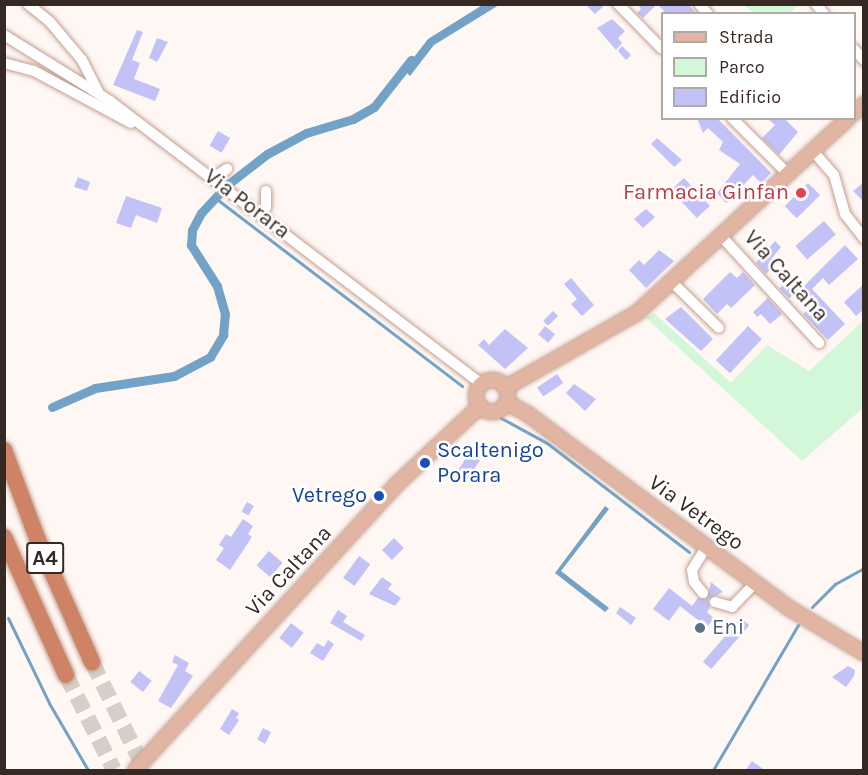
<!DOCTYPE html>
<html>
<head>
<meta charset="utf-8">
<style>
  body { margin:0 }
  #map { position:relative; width:868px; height:775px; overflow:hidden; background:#fff7f4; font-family:Karla,sans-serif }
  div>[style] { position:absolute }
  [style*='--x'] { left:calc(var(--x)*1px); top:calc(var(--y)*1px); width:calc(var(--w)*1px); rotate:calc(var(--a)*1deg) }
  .green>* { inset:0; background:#d2f7d9 }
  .water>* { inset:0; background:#72a3c6 }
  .stream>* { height:3px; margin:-1.5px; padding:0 1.5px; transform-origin:1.5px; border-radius:1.5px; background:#72a3c6 }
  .canal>* { height:9px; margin:-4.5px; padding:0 4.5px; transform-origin:4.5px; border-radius:4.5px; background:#72a3c6 }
  .building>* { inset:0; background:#c3c2f7; transform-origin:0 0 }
  .highway-tunnel>* { height:16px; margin-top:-8px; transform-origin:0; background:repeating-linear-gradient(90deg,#d7ceca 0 16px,transparent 0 24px) }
  .roads { filter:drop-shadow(0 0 2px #c29f8f) drop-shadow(0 0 2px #c29f8f) }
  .minor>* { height:10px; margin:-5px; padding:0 5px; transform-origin:5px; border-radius:5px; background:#fff }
  .major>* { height:14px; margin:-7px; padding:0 7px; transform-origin:7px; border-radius:7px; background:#e2b5a3 }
  .major>.ring { margin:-7px; padding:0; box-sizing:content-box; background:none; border:14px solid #e2b5a3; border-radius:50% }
  .highway>* { height:16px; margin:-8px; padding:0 8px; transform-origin:8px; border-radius:8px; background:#cf8366 }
  .dots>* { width:16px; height:16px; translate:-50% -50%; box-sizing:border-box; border:3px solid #fff; border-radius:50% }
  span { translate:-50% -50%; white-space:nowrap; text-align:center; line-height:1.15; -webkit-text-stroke:5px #fff; paint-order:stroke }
  .shield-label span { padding:2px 4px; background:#fff; border:2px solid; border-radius:4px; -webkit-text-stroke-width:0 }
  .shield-label { font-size:21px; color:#362822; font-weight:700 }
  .health-label { font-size:22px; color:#be3a42 }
  .right { translate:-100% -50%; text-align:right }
  .street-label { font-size:22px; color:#362822 }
  .transit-label { font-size:22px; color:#164399 }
  .left { translate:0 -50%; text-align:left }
  .service-label { font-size:22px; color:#4e5e75 }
  .frame { position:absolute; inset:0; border:6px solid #362822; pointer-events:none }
  .legend { position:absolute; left:661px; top:12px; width:195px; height:108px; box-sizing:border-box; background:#fff; border:2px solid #afa9a7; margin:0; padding:8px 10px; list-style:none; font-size:18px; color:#362822 }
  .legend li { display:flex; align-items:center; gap:12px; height:30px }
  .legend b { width:30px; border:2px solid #afa9a7 }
</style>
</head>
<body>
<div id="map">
  <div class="green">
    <i style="clip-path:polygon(744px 5px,799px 5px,788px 14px,754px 13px)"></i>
    <i style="clip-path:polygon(654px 313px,731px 383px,767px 345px,809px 371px,863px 321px,863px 408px,802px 461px,646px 318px)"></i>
  </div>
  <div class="water">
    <i style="clip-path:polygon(484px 4px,499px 5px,434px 45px,410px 76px,404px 70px,428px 39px)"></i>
    <i style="clip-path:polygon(605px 506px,609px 509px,561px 571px,609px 608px,605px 612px,555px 573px)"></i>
  </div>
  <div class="stream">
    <i style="--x:214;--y:197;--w:312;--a:37.3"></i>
    <i style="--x:501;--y:418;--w:52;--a:28.5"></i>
    <i style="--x:547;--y:443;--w:179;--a:37.5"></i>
    <i style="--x:812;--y:607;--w:33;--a:-45"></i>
    <i style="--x:835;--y:584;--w:33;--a:-29"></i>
    <i style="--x:8;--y:618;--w:94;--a:64.2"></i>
    <i style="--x:49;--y:703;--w:78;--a:59.8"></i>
    <i style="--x:713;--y:770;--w:168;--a:-59.6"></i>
  </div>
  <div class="canal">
    <i style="--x:52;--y:407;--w:47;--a:-23.8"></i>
    <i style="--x:95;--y:388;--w:80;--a:-8.6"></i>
    <i style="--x:174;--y:376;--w:41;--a:-27.8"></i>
    <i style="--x:210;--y:357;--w:26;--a:-59"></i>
    <i style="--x:223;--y:335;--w:21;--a:-85"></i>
    <i style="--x:225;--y:314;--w:29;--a:-106"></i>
    <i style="--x:217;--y:286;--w:49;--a:-122.4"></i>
    <i style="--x:191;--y:245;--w:15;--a:-86"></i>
    <i style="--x:192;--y:230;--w:19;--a:-62"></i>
    <i style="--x:201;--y:213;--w:38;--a:-47"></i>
    <i style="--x:227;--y:185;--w:51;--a:-37.8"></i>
    <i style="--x:267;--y:154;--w:44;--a:-28.3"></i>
    <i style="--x:306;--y:133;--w:49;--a:-16.6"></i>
    <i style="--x:353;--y:119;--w:24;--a:-30"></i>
    <i style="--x:374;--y:107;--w:60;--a:-51.8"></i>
  </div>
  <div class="building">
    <i style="clip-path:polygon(585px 4px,606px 4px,595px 14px)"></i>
    <i style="clip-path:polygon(637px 4px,657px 4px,643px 18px,637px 13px,641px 9px)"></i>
    <i style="clip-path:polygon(657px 4px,688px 4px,697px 14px,667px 14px)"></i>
    <i style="clip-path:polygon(612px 19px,625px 31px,618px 38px,622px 43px,616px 50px,597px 28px)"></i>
    <i style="clip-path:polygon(137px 30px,143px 32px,132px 60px,140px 63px,134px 79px,160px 89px,155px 101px,113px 85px)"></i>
    <i style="clip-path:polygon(157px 38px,168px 42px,157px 62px,149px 58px)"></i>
    <i style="clip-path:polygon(622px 46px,631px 55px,626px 60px,618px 51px)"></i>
    <i style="clip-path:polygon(697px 118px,717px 118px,771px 173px,761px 183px,753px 175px,726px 203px,717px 193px,740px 164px,719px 150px,723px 142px,708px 128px,703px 133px)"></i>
    <i style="clip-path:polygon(767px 118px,784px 118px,798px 132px,779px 155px,762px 138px,775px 125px)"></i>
    <i style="left:218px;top:131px;width:14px;height:17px;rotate:30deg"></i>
    <i style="clip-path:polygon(657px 138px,682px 160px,674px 167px,651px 144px)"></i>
    <i style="clip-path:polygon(78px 177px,90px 182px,87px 191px,74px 187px)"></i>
    <i style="left:684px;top:178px;width:38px;height:18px;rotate:47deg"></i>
    <i style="clip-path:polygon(864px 182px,864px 202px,853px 191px)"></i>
    <i style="left:808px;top:183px;width:17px;height:33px;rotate:45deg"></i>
    <i style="clip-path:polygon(126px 196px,162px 208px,157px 223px,136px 215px,131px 228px,116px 223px)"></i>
    <i style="clip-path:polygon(646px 209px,655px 217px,643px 228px,634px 219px)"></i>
    <i style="left:824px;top:221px;width:18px;height:38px;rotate:49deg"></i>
    <i style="clip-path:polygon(775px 241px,781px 247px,772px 258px,777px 263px,766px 274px,756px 263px)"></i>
    <i style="clip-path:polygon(845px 245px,858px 259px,829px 285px,823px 278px,812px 289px,845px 324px,828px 340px,803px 314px,815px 302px,802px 288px)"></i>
    <i style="clip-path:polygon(659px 250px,674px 261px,646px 288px,629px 270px,639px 260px,644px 265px)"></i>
    <i style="clip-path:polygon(730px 272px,737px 278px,743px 272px,755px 285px,731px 308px,727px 304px,717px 314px,703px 299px)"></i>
    <i style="clip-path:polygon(571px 278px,594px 305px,582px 316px,571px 304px,577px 299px,564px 284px)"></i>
    <i style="left:790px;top:278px;width:14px;height:15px;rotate:45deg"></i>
    <i style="clip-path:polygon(864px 284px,864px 309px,856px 316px,844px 302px)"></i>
    <i style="clip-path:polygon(768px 298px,782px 314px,770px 324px,761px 314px,757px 317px,753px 312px)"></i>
    <i style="clip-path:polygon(681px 307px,713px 339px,701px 351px,665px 319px)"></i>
    <i style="left:553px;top:311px;width:7px;height:14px;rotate:45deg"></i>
    <i style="left:545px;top:326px;width:13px;height:11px;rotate:39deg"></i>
    <i style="left:748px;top:326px;width:19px;height:47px;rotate:43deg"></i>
    <i style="clip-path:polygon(505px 329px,528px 348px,505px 369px,478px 345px,484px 339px,489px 345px)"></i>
    <i style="left:557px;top:374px;width:11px;height:24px;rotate:56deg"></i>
    <i style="clip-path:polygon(574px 384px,596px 399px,585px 411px,566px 393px)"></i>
    <i style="left:469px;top:453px;width:13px;height:26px;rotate:32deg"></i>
    <i style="left:247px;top:502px;width:8px;height:11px;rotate:30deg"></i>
    <i style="clip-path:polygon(243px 519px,253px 526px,248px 534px,252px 537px,230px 570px,216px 560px,224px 548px,219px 545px,226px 534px,231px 537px)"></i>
    <i style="left:394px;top:538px;width:14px;height:17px;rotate:45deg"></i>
    <i style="left:269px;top:551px;width:18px;height:19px;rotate:41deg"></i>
    <i style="left:359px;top:556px;width:14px;height:27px;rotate:36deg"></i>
    <i style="clip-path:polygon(382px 577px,392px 584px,388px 589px,401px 598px,395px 606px,369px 594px)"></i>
    <i style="clip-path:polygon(711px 582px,723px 592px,708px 599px,710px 608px,707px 612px,714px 618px,707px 627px,680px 606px,669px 621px,653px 609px,669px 588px,692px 606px,698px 598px,707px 599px)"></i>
    <i style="clip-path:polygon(620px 607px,636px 618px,631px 625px,616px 613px)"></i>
    <i style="clip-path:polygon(338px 610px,347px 616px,343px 622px,365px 635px,361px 641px,330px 623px)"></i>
    <i style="left:741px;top:618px;width:11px;height:58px;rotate:41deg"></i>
    <i style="left:291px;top:623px;width:16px;height:19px;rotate:38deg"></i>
    <i style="clip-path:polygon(328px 640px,334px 644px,323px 661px,310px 653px,317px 643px,324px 647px)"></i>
    <i style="clip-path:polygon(175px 655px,189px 663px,185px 671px,193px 676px,171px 708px,158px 701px,178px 665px,172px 662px)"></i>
    <i style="clip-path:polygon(848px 666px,855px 670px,854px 676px,846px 687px,832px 677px)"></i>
    <i style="left:139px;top:671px;width:16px;height:14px;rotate:38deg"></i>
    <i style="clip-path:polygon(232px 709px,239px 713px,236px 718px,239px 720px,229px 735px,220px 729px)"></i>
    <i style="left:263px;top:728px;width:9px;height:13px;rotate:27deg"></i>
    <i style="clip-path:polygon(752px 761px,766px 771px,745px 771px)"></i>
  </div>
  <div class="highway-tunnel">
    <i style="--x:92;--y:662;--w:120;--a:63.9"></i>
    <i style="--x:66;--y:675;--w:106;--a:63.2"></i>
  </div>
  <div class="roads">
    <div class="minor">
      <i style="--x:28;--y:4;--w:28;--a:39"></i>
      <i style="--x:50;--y:22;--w:50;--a:49.9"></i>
      <i style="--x:82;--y:60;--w:39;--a:63"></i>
      <i style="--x:618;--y:4;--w:63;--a:45.6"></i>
      <i style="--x:699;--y:4;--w:13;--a:48"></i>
      <i style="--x:816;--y:4;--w:13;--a:51"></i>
      <i style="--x:4;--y:35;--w:125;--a:31.9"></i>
      <i style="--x:110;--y:101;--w:467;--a:37.3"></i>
      <i style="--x:854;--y:49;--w:15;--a:48"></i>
      <i style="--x:4;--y:63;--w:31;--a:15"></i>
      <i style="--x:34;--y:71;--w:110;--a:28.2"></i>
      <i style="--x:732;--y:118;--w:79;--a:45"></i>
      <i style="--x:813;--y:151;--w:32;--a:49"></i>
      <i style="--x:834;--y:175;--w:41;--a:74.2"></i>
      <i style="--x:845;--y:214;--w:31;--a:52"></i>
      <i style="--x:213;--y:178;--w:17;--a:-33"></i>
      <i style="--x:260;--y:214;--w:9;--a:-49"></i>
      <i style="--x:266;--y:207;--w:16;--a:-90"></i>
      <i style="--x:722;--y:237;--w:144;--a:47.5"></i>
      <i style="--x:673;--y:283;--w:64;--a:44.4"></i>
      <i style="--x:703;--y:593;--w:14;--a:-129"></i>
      <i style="--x:694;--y:582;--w:12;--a:-99"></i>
      <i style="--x:692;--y:570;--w:26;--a:-58"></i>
      <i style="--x:715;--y:602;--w:18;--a:16"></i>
      <i style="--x:732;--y:607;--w:33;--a:-46"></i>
    </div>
    <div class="major">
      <i style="--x:854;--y:113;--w:13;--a:-42"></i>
      <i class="ring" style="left:476px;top:380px;width:18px;height:18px"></i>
      <i style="--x:505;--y:388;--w:152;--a:-29.6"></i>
      <i style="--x:637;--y:313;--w:287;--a:-42.7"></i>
      <i style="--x:506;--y:402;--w:26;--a:29"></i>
      <i style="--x:529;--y:415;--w:324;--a:36.6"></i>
      <i style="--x:789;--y:608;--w:87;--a:31"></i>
      <i style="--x:135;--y:770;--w:388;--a:-47.5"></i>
      <i style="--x:397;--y:484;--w:114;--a:-43.2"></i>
    </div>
    <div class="highway">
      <i style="--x:4;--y:450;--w:94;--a:69.4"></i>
      <i style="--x:37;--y:538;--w:136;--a:66.1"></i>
      <i style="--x:4;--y:537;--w:151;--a:65.8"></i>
    </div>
  </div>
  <div class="dots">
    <i style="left:801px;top:193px;background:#e0444e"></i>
    <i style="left:425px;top:463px;background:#1a4fb4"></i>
    <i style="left:379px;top:496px;background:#1a4fb4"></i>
    <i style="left:700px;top:628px;background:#5c6f8a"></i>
  </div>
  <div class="shield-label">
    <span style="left:45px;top:558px">A4</span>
  </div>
  <div class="health-label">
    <span class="right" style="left:789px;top:193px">Farmacia Ginfan</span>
  </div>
  <div class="street-label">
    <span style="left:247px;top:204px;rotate:37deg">Via Porara</span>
    <span style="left:786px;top:276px;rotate:48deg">Via Caltana</span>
    <span style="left:696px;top:513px;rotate:36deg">Via Vetrego</span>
    <span style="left:289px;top:571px;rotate:-47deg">Via Caltana</span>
  </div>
  <div class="transit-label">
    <span class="left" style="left:437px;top:463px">Scaltenigo<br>Porara</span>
    <span class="right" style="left:367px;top:496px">Vetrego</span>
  </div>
  <div class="service-label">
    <span class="left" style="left:712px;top:628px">Eni</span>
  </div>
  <div class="frame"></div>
  <ul class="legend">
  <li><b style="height:8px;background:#e2b5a3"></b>Strada</li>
  <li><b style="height:16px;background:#d2f7d9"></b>Parco</li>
  <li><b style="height:16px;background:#c3c2f7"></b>Edificio</li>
  </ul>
</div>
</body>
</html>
